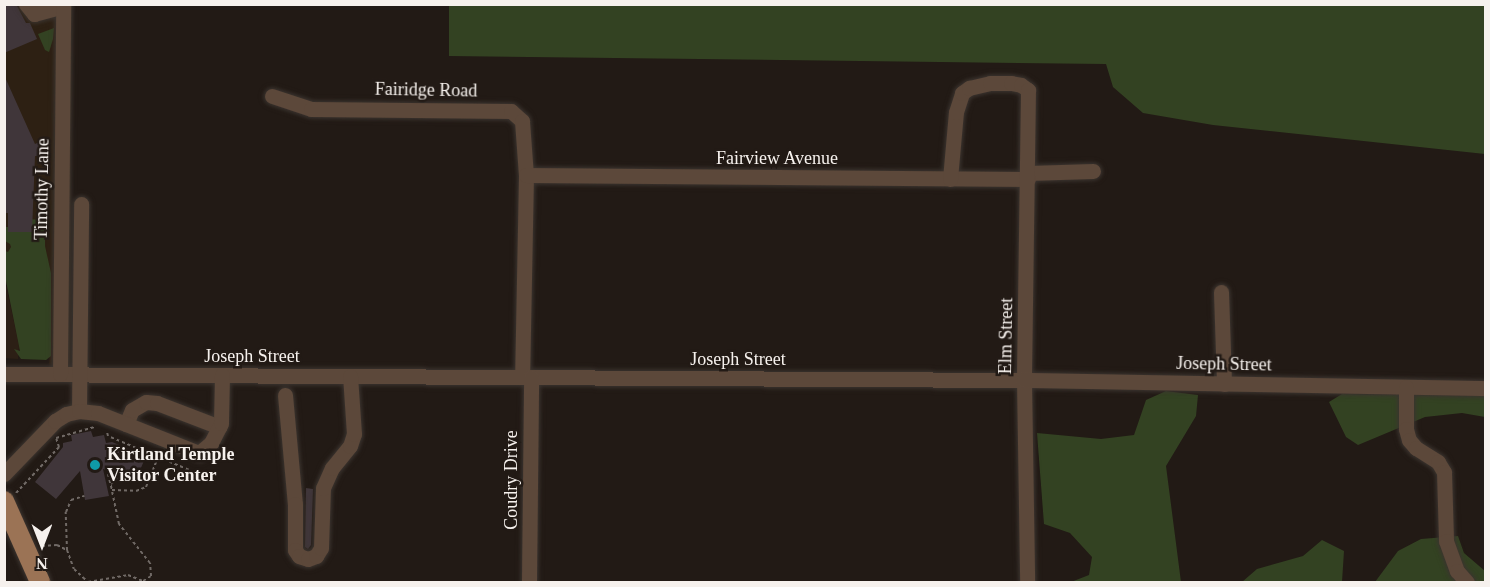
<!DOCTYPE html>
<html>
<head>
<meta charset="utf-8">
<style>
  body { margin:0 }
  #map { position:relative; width:1490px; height:587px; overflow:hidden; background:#221a15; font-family:"Times New Roman",serif }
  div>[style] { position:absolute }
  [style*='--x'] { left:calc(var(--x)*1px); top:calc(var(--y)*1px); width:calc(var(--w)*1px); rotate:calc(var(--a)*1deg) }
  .built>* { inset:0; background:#2c1f15 }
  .education>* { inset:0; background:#2d2013 }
  .green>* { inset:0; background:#334222 }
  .building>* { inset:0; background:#40363a }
  .path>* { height:2px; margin-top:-1px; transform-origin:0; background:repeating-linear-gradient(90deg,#716a66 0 3px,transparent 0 6px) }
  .roads { filter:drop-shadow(0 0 2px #3b342f) drop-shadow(0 0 2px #3b342f) }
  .minor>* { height:15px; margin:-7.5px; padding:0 7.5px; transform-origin:7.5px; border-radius:7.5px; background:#5c483a }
  .major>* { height:20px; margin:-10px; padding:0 10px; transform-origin:10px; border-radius:10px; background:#9b7355 }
  .dots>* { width:16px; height:16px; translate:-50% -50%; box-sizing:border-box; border:3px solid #221a15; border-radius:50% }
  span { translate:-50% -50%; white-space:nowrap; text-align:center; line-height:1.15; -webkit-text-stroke:5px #221a15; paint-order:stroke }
  .street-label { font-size:18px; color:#f6f1ed }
  .poi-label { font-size:18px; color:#f6f1ed; font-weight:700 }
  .left { translate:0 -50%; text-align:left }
  .frame { position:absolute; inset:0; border:6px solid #f6f1ed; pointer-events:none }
  .north { position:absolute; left:12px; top:515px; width:60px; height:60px; -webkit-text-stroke:4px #221a15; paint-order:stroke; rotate:180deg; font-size:16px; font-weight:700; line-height:24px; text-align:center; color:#f6f1ed }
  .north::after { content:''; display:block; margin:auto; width:21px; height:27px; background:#f6f1ed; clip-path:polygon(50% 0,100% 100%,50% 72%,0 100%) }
</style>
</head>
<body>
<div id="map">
  <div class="built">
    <i style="clip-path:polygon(4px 276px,19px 345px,18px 359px,5px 358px)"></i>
  </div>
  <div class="education">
    <i style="clip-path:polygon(4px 5px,72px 5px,70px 368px,49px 364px,50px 353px,20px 352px,5px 276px)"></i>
  </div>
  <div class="green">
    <i style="clip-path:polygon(449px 5px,1485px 5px,1485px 154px,1213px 125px,1143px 113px,1113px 87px,1106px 64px,449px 56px)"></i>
    <i style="clip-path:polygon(54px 28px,53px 39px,49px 52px,45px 50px,38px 34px)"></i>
    <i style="clip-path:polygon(26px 219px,45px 220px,45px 246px,51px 273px,51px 356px,46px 360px,21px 359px,14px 349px,20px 351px,5px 276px,5px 251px,8px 252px,11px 247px,10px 244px,5px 241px,4px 227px,8px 227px,8px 232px,32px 232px,32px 221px)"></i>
    <i style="clip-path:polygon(1166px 391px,1198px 395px,1196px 416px,1166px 466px,1181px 582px,1071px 582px,1089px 575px,1092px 557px,1070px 533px,1044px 524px,1037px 433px,1101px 439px,1134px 435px,1146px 400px)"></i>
    <i style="clip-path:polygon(1342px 394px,1485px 396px,1485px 417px,1462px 413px,1425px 417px,1358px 445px,1346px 437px,1329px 402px)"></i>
    <i style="clip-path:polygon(1458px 536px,1464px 553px,1485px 571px,1485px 582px,1375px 582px,1398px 551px,1421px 539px)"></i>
    <i style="clip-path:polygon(1322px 540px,1344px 551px,1342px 582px,1242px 582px,1257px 569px,1303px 556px)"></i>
  </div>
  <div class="building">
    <i style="clip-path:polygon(4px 4px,16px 4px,26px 23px,30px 23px,37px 39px,4px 53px)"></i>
    <i style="clip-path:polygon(4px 75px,35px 144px,45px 139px,45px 156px,35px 156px,32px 232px,8px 232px,8px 213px,4px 213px)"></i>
    <i style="clip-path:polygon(91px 431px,93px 437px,104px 435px,106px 443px,112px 442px,146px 456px,135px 482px,103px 469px,109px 496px,85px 500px,80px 471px,56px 499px,35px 482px,63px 447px,63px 443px,72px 441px,71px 435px)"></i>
    <i style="clip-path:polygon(306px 488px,313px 489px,311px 545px,308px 549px,305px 547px)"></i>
  </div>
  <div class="path">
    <i style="--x:158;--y:457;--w:50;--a:22.4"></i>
    <i style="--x:108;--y:474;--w:16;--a:76"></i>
    <i style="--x:111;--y:484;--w:12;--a:-42"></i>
    <i style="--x:16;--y:493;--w:63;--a:-46.9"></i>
    <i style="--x:59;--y:447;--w:9;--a:-108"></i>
    <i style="--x:56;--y:438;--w:40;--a:-16"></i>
    <i style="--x:42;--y:546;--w:15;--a:-4"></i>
    <i style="--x:57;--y:545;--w:11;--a:27"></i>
    <i style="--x:67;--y:550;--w:20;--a:70"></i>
    <i style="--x:74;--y:569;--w:19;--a:43"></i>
    <i style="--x:88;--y:582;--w:41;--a:-9.9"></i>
    <i style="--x:128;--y:575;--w:16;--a:22"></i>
    <i style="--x:143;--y:581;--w:9;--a:-32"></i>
    <i style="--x:151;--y:576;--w:13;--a:-94"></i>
    <i style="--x:150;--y:563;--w:50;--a:-128.5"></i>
    <i style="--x:119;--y:524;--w:35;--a:-102"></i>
    <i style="--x:112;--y:490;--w:24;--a:2"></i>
    <i style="--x:136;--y:491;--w:11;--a:-22"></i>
    <i style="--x:146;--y:487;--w:32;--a:-68"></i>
    <i style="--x:158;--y:457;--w:54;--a:-157.2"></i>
    <i style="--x:108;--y:436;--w:4;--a:-104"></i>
    <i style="--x:67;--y:550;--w:38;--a:-92"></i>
    <i style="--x:66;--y:512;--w:13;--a:-67"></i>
    <i style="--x:71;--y:500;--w:14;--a:-17"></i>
  </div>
  <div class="roads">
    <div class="minor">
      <i style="--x:26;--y:4;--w:13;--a:51"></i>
      <i style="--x:34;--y:14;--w:30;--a:-15"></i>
      <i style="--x:272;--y:96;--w:41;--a:18.4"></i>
      <i style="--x:311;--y:109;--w:200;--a:0.6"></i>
      <i style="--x:511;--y:111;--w:15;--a:42"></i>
      <i style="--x:522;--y:121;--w:54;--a:85.8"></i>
      <i style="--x:526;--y:175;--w:202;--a:91.1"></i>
      <i style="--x:1028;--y:173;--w:65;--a:-1.8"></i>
      <i style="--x:526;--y:175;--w:502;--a:0.46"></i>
      <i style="--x:950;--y:179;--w:67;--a:-84.9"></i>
      <i style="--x:956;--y:112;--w:20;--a:-72"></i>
      <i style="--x:962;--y:93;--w:9;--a:-36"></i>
      <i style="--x:969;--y:88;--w:22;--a:-13"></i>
      <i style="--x:990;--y:83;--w:21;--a:0"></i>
      <i style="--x:1011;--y:83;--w:10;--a:11"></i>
      <i style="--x:1021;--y:85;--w:9;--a:36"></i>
      <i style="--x:1028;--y:90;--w:290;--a:90.8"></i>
      <i style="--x:1024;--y:380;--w:202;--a:89.1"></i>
      <i style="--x:1221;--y:292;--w:92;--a:88.1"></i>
      <i style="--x:4;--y:374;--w:1020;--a:0.34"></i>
      <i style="--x:1024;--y:380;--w:462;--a:1"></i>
      <i style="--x:60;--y:374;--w:370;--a:-89.5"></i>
      <i style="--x:1406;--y:387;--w:42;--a:90"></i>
      <i style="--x:1406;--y:429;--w:11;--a:75"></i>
      <i style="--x:1409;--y:440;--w:11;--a:49"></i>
      <i style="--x:1416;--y:448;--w:26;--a:32"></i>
      <i style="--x:1438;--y:462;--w:12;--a:59"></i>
      <i style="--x:1444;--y:472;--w:69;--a:88.3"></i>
      <i style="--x:1446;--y:541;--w:32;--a:70"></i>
      <i style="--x:1457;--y:571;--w:15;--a:48"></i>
      <i style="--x:285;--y:395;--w:109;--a:84.8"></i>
      <i style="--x:295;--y:504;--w:46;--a:90"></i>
      <i style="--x:295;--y:550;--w:7;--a:56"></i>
      <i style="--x:299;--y:556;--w:9;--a:18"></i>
      <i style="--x:308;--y:559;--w:9;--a:-21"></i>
      <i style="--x:316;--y:556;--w:9;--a:-58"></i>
      <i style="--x:321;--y:548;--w:60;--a:-88.1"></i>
      <i style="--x:323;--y:488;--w:22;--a:-66"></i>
      <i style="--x:332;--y:468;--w:28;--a:-51"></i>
      <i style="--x:350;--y:446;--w:13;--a:-72"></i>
      <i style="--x:354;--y:434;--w:58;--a:-93.9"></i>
      <i style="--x:79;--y:411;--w:207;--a:-89.4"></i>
      <i style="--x:126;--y:424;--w:15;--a:-67"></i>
      <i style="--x:132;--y:410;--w:16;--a:-30"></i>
      <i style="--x:146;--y:402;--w:11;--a:5"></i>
      <i style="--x:157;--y:403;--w:67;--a:20.9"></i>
      <i style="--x:4;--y:474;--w:74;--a:-46.1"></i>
      <i style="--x:55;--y:421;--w:13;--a:-32"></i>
      <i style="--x:66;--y:414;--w:13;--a:-13"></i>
      <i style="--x:79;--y:411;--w:19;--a:6"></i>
      <i style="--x:98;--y:413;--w:109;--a:21.6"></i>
      <i style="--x:199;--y:453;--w:16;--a:-40"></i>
      <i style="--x:211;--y:443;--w:22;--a:-63"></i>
      <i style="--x:221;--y:423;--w:48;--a:-88.8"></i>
      <i style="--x:529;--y:582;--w:205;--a:-89.4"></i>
    </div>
    <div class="major">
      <i style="--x:4;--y:501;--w:89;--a:66"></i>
    </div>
  </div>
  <div class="dots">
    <i style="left:95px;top:465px;background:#0f9aa8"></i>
  </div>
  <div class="street-label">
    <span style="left:426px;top:90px;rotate:1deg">Fairidge Road</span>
    <span style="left:777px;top:158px">Fairview Avenue</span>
    <span style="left:42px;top:189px;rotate:-89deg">Timothy Lane</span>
    <span style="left:1006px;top:336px;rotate:-89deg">Elm Street</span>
    <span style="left:252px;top:356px">Joseph Street</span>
    <span style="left:738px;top:359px">Joseph Street</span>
    <span style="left:1224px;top:364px;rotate:1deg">Joseph Street</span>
    <span style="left:511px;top:480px;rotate:-90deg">Coudry Drive</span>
  </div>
  <div class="poi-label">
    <span class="left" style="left:107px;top:465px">Kirtland Temple<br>Visitor Center</span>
  </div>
  <div class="frame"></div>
  <div class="north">N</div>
</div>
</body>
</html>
